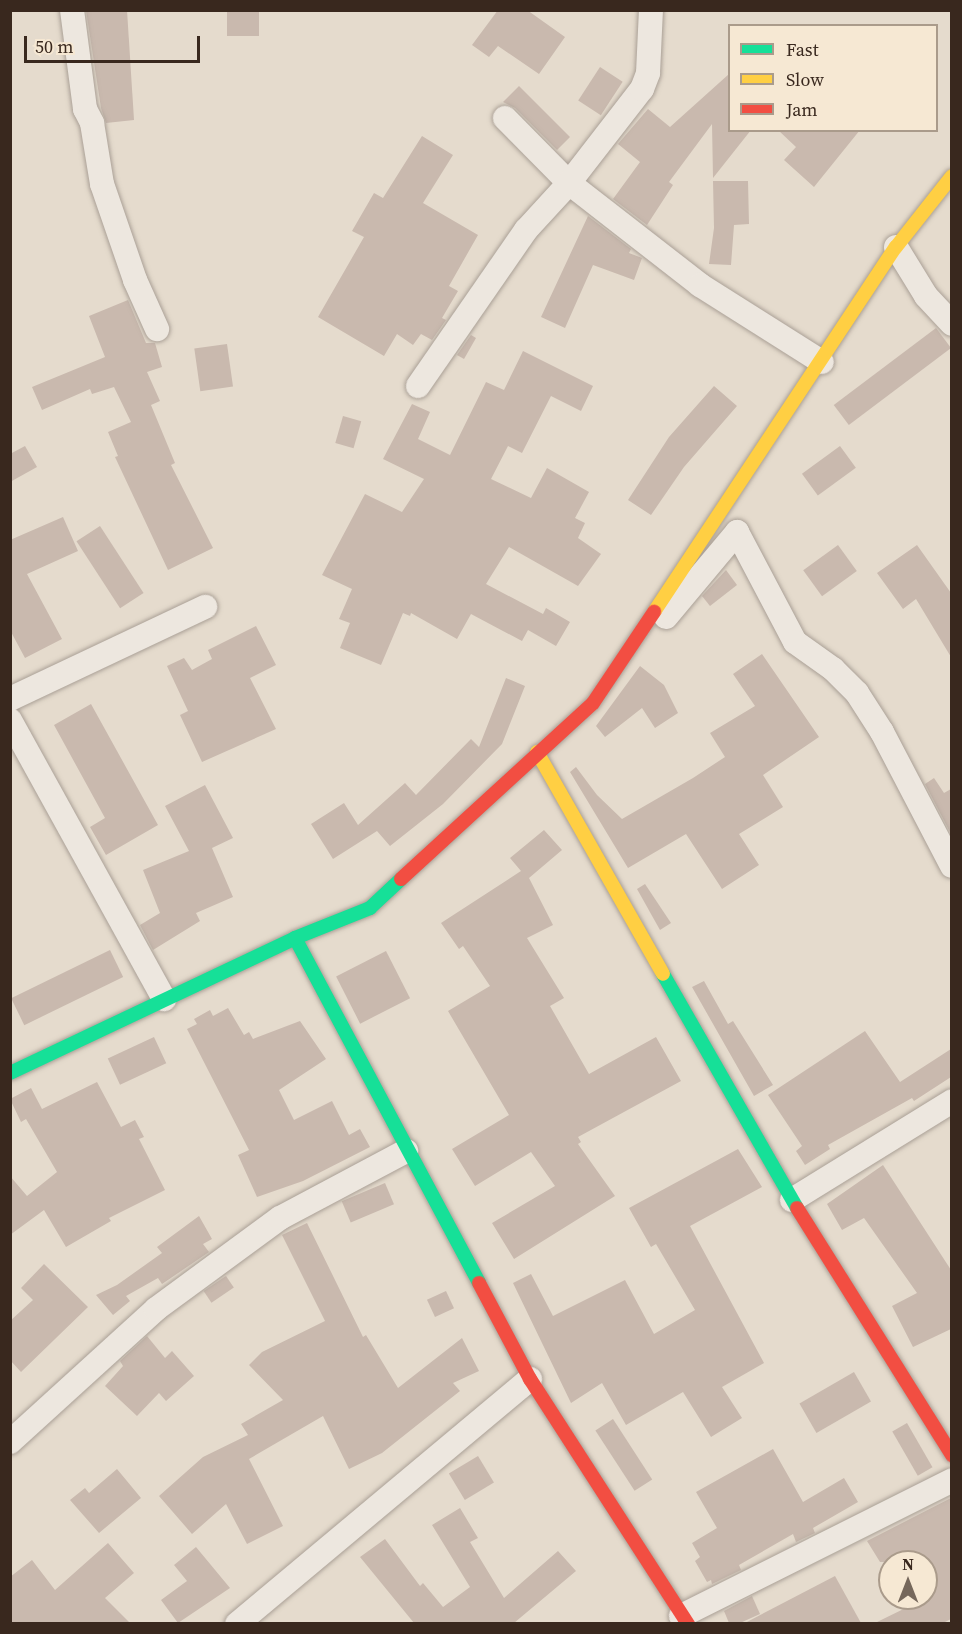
<!DOCTYPE html>
<html>
<head>
<meta charset="utf-8">
<style>
  body { margin:0 }
  #map { position:relative; width:962px; height:1634px; overflow:hidden; background:#e5dbcd; font-family:"Source Serif 4",serif }
  div>[style] { position:absolute }
  [style*='--x'] { left:calc(var(--x)*1px); top:calc(var(--y)*1px); width:calc(var(--w)*1px); rotate:calc(var(--a)*1deg) }
  .building>* { inset:0; background:#c9b9ae; transform-origin:0 0 }
  .roads { filter:drop-shadow(0 0 2px #aaa096) drop-shadow(0 0 2px #aaa096) }
  .street>* { height:24px; margin:-12px; padding:0 12px; transform-origin:12px; border-radius:12px; background:#ede7df }
  .fast>* { height:14px; margin:-7px; padding:0 7px; transform-origin:7px; border-radius:7px; background:#16e098 }
  .slow>* { height:14px; margin:-7px; padding:0 7px; transform-origin:7px; border-radius:7px; background:#ffcf43 }
  .jam>* { height:14px; margin:-7px; padding:0 7px; transform-origin:7px; border-radius:7px; background:#f24e42 }
  span { translate:-50% -50%; white-space:nowrap; text-align:center; line-height:1.15; -webkit-text-stroke:5px #f6e8d3; paint-order:stroke }
  .frame { position:absolute; inset:0; border:12px solid #39281e; pointer-events:none }
  .legend { position:absolute; left:728px; top:24px; width:210px; height:108px; box-sizing:border-box; background:#f6e8d3; border:2px solid #aa9b8b; margin:0; padding:8px 10px; list-style:none; font-size:18px; color:#39281e }
  .legend li { display:flex; align-items:center; gap:12px; height:30px }
  .legend b { width:30px; border:2px solid #aa9b8b }
  .north { position:absolute; left:878px; top:1550px; width:60px; height:60px; box-sizing:border-box; background:#f6e8d3; border:2px solid #aa9b8b; border-radius:50%; rotate:0deg; font-size:16px; font-weight:700; line-height:24px; text-align:center; color:#39281e }
  .north::after { content:''; display:block; margin:auto; width:21px; height:27px; background:#75675b; clip-path:polygon(50% 0,100% 100%,50% 72%,0 100%) }
  .scale { position:absolute; left:24px; top:36px; width:176px; height:27px; box-sizing:border-box; border:3px solid #39281e; border-top:0; padding-left:8px; font-size:18px; line-height:21px; white-space:nowrap; color:#39281e; -webkit-text-stroke:4px #f6e8d3; paint-order:stroke }
</style>
</head>
<body>
<div id="map">
  <div class="building">
    <i style="clip-path:polygon(86px 10px,127px 10px,134px 120px,106px 123px,101px 108px)"></i>
    <i style="left:227px;top:10px;width:32px;height:26px"></i>
    <i style="clip-path:polygon(498px 10px,527px 10px,565px 37px,539px 74px,498px 46px,489px 57px,472px 45px)"></i>
    <i style="left:600px;top:67px;width:27px;height:40px;rotate:33deg"></i>
    <i style="clip-path:polygon(729px 74px,729px 130px,751px 130px,713px 178px,712px 124px,669px 182px,673px 185px,647px 225px,613px 199px,640px 162px,618px 144px,648px 109px,670px 127px)"></i>
    <i style="clip-path:polygon(519px 86px,570px 137px,557px 150px,515px 108px,503px 102px)"></i>
    <i style="clip-path:polygon(778px 130px,860px 130px,814px 187px,784px 160px,796px 147px)"></i>
    <i style="clip-path:polygon(422px 136px,453px 155px,423px 203px,478px 235px,449px 286px,458px 291px,442px 318px,446px 320px,432px 340px,421px 334px,413px 345px,397px 334px,384px 356px,318px 317px,364px 237px,352px 231px,374px 193px,383px 198px)"></i>
    <i style="clip-path:polygon(713px 181px,748px 181px,749px 224px,734px 225px,731px 265px,709px 264px,714px 228px)"></i>
    <i style="clip-path:polygon(588px 216px,631px 249px,629px 253px,642px 258px,634px 280px,593px 265px,565px 328px,541px 317px)"></i>
    <i style="clip-path:polygon(128px 300px,146px 343px,155px 343px,162px 367px,147px 372px,160px 401px,151px 405px,175px 463px,171px 465px,213px 548px,168px 570px,115px 457px,118px 456px,108px 432px,131px 422px,114px 387px,92px 394px,90px 389px,42px 410px,32px 387px,105px 357px,89px 316px)"></i>
    <i style="left:936px;top:328px;width:25px;height:128px;rotate:53deg"></i>
    <i style="clip-path:polygon(471px 335px,476px 338px,464px 359px,457px 355px)"></i>
    <i style="left:227px;top:344px;width:43px;height:33px;rotate:82deg"></i>
    <i style="clip-path:polygon(523px 351px,593px 386px,581px 411px,551px 396px,522px 453px,508px 446px,491px 479px,531px 498px,547px 468px,589px 492px,575px 518px,585px 523px,578px 538px,601px 554px,578px 586px,509px 547px,486px 584px,543px 614px,546px 608px,570px 622px,556px 646px,528px 630px,522px 641px,471px 614px,457px 639px,411px 613px,410px 616px,403px 613px,381px 665px,340px 648px,350px 623px,339px 619px,352px 589px,322px 575px,365px 494px,402px 512px,424px 479px,383px 459px,412px 404px,430px 412px,418px 439px,450px 455px,486px 382px,504px 390px)"></i>
    <i style="clip-path:polygon(714px 386px,737px 406px,684px 467px,651px 515px,628px 500px,669px 437px)"></i>
    <i style="left:343px;top:416px;width:19px;height:28px;rotate:16deg"></i>
    <i style="clip-path:polygon(25px 446px,37px 467px,10px 482px,10px 454px)"></i>
    <i style="left:840px;top:446px;width:27px;height:47px;rotate:54deg"></i>
    <i style="clip-path:polygon(63px 517px,78px 551px,27px 574px,62px 639px,25px 658px,10px 630px,10px 540px)"></i>
    <i style="left:100px;top:526px;width:80px;height:28px;rotate:57deg"></i>
    <i style="left:838px;top:545px;width:32px;height:43px;rotate:54deg"></i>
    <i style="clip-path:polygon(917px 545px,951px 593px,951px 657px,916px 599px,903px 609px,877px 573px)"></i>
    <i style="clip-path:polygon(726px 570px,737px 585px,710px 606px,702px 596px)"></i>
    <i style="clip-path:polygon(256px 626px,276px 665px,250px 678px,276px 729px,202px 762px,180px 715px,188px 711px,167px 666px,184px 658px,192px 670px,212px 659px,208px 650px)"></i>
    <i style="clip-path:polygon(762px 654px,819px 737px,763px 775px,783px 807px,739px 834px,759px 865px,722px 889px,686px 834px,628px 868px,570px 772px,576px 767px,597px 795px,622px 819px,693px 778px,725px 757px,710px 733px,755px 706px,733px 674px)"></i>
    <i style="clip-path:polygon(640px 666px,664px 685px,678px 713px,655px 728px,642px 708px,605px 737px,596px 726px)"></i>
    <i style="clip-path:polygon(506px 678px,525px 686px,502px 744px,443px 804px,390px 846px,377px 831px,333px 859px,311px 824px,344px 803px,358px 825px,405px 783px,416px 795px,471px 739px,479px 747px)"></i>
    <i style="clip-path:polygon(91px 704px,158px 825px,106px 855px,90px 827px,105px 818px,54px 725px)"></i>
    <i style="clip-path:polygon(934px 778px,944px 793px,951px 789px,951px 834px,925px 784px)"></i>
    <i style="clip-path:polygon(205px 785px,233px 838px,212px 848px,233px 897px,196px 913px,200px 921px,153px 950px,140px 925px,160px 913px,143px 870px,189px 851px,165px 806px)"></i>
    <i style="clip-path:polygon(544px 830px,562px 850px,529px 878px,553px 925px,527px 938px,564px 998px,550px 1006px,589px 1074px,656px 1037px,681px 1081px,578px 1137px,581px 1142px,578px 1144px,615px 1196px,514px 1259px,492px 1223px,555px 1186px,531px 1152px,475px 1186px,452px 1149px,509px 1115px,448px 1011px,490px 986px,463px 946px,459px 949px,441px 923px,521px 871px,510px 858px)"></i>
    <i style="clip-path:polygon(645px 884px,671px 923px,660px 930px,637px 889px)"></i>
    <i style="left:110px;top:950px;width:30px;height:110px;rotate:64deg"></i>
    <i style="left:386px;top:951px;width:53px;height:56px;rotate:63deg"></i>
    <i style="clip-path:polygon(704px 981px,728px 1024px,733px 1021px,773px 1085px,754px 1096px,692px 987px)"></i>
    <i style="clip-path:polygon(228px 1008px,244px 1035px,249px 1032px,253px 1039px,300px 1021px,326px 1059px,279px 1090px,294px 1120px,332px 1101px,349px 1135px,360px 1129px,370px 1147px,303px 1181px,257px 1197px,238px 1155px,249px 1150px,187px 1029px,197px 1024px,194px 1019px,210px 1010px,213px 1016px)"></i>
    <i style="clip-path:polygon(865px 1031px,900px 1082px,951px 1049px,951px 1077px,914px 1101px,912px 1098px,828px 1145px,830px 1149px,805px 1165px,796px 1151px,802px 1146px,768px 1095px)"></i>
    <i style="left:154px;top:1037px;width:29px;height:51px;rotate:65deg"></i>
    <i style="clip-path:polygon(97px 1082px,121px 1127px,135px 1120px,144px 1137px,139px 1139px,165px 1190px,109px 1218px,111px 1221px,66px 1247px,44px 1210px,10px 1235px,10px 1176px,27px 1196px,57px 1172px,26px 1119px,21px 1122px,10px 1099px,31px 1088px,42px 1109px)"></i>
    <i style="clip-path:polygon(738px 1149px,762px 1187px,690px 1226px,764px 1363px,722px 1387px,742px 1418px,711px 1437px,683px 1392px,626px 1425px,602px 1383px,571px 1403px,513px 1283px,531px 1274px,553px 1316px,625px 1280px,654px 1334px,695px 1310px,656px 1244px,651px 1247px,629px 1208px)"></i>
    <i style="clip-path:polygon(883px 1165px,951px 1270px,951px 1329px,913px 1347px,892px 1306px,917px 1293px,864px 1218px,842px 1230px,827px 1204px)"></i>
    <i style="left:385px;top:1183px;width:23px;height:47px;rotate:67deg"></i>
    <i style="clip-path:polygon(199px 1216px,212px 1239px,203px 1244px,209px 1252px,162px 1284px,158px 1278px,126px 1296px,130px 1301px,113px 1315px,96px 1295px,117px 1285px,162px 1253px,157px 1247px)"></i>
    <i style="clip-path:polygon(307px 1223px,363px 1337px,366px 1335px,398px 1388px,462px 1338px,479px 1371px,453px 1383px,460px 1391px,382px 1453px,349px 1469px,323px 1416px,249px 1459px,283px 1526px,247px 1544px,226px 1504px,192px 1534px,159px 1496px,203px 1457px,248px 1435px,241px 1424px,283px 1400px,249px 1365px,262px 1352px,325px 1321px,282px 1235px)"></i>
    <i style="clip-path:polygon(44px 1264px,88px 1307px,21px 1372px,10px 1360px,10px 1321px,33px 1300px,21px 1288px)"></i>
    <i style="left:226px;top:1276px;width:14px;height:27px;rotate:56deg"></i>
    <i style="left:446px;top:1291px;width:19px;height:21px;rotate:65deg"></i>
    <i style="clip-path:polygon(147px 1336px,165px 1358px,172px 1351px,194px 1376px,166px 1401px,159px 1393px,137px 1416px,105px 1386px,123px 1366px,120px 1361px)"></i>
    <i style="left:854px;top:1372px;width:34px;height:63px;rotate:60deg"></i>
    <i style="left:613px;top:1419px;width:72px;height:21px;rotate:57deg"></i>
    <i style="left:907px;top:1423px;width:51px;height:17px;rotate:60deg"></i>
    <i style="clip-path:polygon(773px 1449px,803px 1502px,844px 1478px,858px 1502px,813px 1528px,815px 1533px,796px 1542px,793px 1534px,739px 1565px,741px 1570px,712px 1584px,711px 1580px,707px 1582px,695px 1561px,700px 1557px,692px 1543px,717px 1528px,696px 1492px)"></i>
    <i style="left:478px;top:1456px;width:31px;height:34px;rotate:59deg"></i>
    <i style="clip-path:polygon(117px 1469px,141px 1498px,99px 1533px,70px 1500px,85px 1488px,89px 1493px)"></i>
    <i style="clip-path:polygon(951px 1498px,951px 1619px,943px 1623px,875px 1623px,926px 1598px,926px 1562px,880px 1562px,867px 1541px)"></i>
    <i style="clip-path:polygon(460px 1508px,478px 1538px,470px 1542px,504px 1598px,558px 1551px,576px 1571px,514px 1623px,414px 1623px,360px 1557px,385px 1539px,420px 1586px,423px 1583px,443px 1607px,470px 1587px,432px 1525px)"></i>
    <i style="clip-path:polygon(108px 1543px,134px 1573px,105px 1598px,130px 1623px,10px 1623px,10px 1577px,32px 1560px,55px 1590px)"></i>
    <i style="clip-path:polygon(196px 1547px,230px 1588px,178px 1623px,161px 1600px,187px 1581px,174px 1565px)"></i>
    <i style="clip-path:polygon(835px 1576px,861px 1623px,745px 1623px)"></i>
    <i style="clip-path:polygon(752px 1596px,760px 1614px,740px 1623px,729px 1623px,724px 1611px)"></i>
  </div>
  <div class="roads">
    <div class="street">
      <i style="--x:72;--y:10;--w:100;--a:82.5"></i>
      <i style="--x:85;--y:109;--w:16;--a:63"></i>
      <i style="--x:92;--y:123;--w:62;--a:80.7"></i>
      <i style="--x:102;--y:184;--w:102;--a:71"></i>
      <i style="--x:135;--y:280;--w:54;--a:65.8"></i>
      <i style="--x:505;--y:118;--w:91;--a:45.4"></i>
      <i style="--x:569;--y:183;--w:166;--a:37.9"></i>
      <i style="--x:700;--y:285;--w:144;--a:32.3"></i>
      <i style="--x:896;--y:247;--w:57;--a:58.5"></i>
      <i style="--x:926;--y:296;--w:38;--a:47"></i>
      <i style="--x:418;--y:386;--w:190;--a:-55.3"></i>
      <i style="--x:526;--y:230;--w:64;--a:-47.5"></i>
      <i style="--x:569;--y:183;--w:119;--a:-52.2"></i>
      <i style="--x:642;--y:89;--w:17;--a:-69"></i>
      <i style="--x:648;--y:73;--w:63;--a:-87.3"></i>
      <i style="--x:666;--y:617;--w:111;--a:-50.1"></i>
      <i style="--x:737;--y:532;--w:124;--a:62.2"></i>
      <i style="--x:795;--y:642;--w:47;--a:35.4"></i>
      <i style="--x:833;--y:669;--w:34;--a:45"></i>
      <i style="--x:857;--y:693;--w:46;--a:57.3"></i>
      <i style="--x:882;--y:732;--w:151;--a:62.4"></i>
      <i style="--x:10;--y:699;--w:216;--a:-25.3"></i>
      <i style="--x:10;--y:720;--w:319;--a:61.1"></i>
      <i style="--x:792;--y:1200;--w:188;--a:-31.7"></i>
      <i style="--x:10;--y:1442;--w:197;--a:-42.3"></i>
      <i style="--x:156;--y:1309;--w:154;--a:-36.3"></i>
      <i style="--x:280;--y:1218;--w:143;--a:-28"></i>
      <i style="--x:681;--y:1616;--w:303;--a:-26.6"></i>
      <i style="--x:237;--y:1624;--w:382;--a:-39.9"></i>
    </div>
    <div class="fast">
      <i style="--x:295;--y:938;--w:391;--a:61.9"></i>
      <i style="--x:663;--y:974;--w:270;--a:60.2"></i>
      <i style="--x:10;--y:1073;--w:315;--a:-25.3"></i>
      <i style="--x:295;--y:938;--w:81;--a:-21.8"></i>
      <i style="--x:370;--y:908;--w:42;--a:-43.1"></i>
    </div>
    <div class="slow">
      <i style="--x:654;--y:612;--w:438;--a:-56.5"></i>
      <i style="--x:896;--y:247;--w:90;--a:-51.7"></i>
      <i style="--x:537;--y:752;--w:255;--a:60.4"></i>
    </div>
    <div class="jam">
      <i style="--x:401;--y:879;--w:260;--a:-42.5"></i>
      <i style="--x:593;--y:703;--w:110;--a:-56.2"></i>
      <i style="--x:797;--y:1208;--w:292;--a:57.9"></i>
      <i style="--x:479;--y:1283;--w:109;--a:62"></i>
      <i style="--x:530;--y:1379;--w:292;--a:57.2"></i>
    </div>
  </div>
  <div class="frame"></div>
  <ul class="legend">
  <li><b style="height:8px;background:#16e098"></b>Fast</li>
  <li><b style="height:8px;background:#ffcf43"></b>Slow</li>
  <li><b style="height:8px;background:#f24e42"></b>Jam</li>
  </ul>
  <div class="north">N</div>
  <div class="scale">50 m</div>
</div>
</body>
</html>
